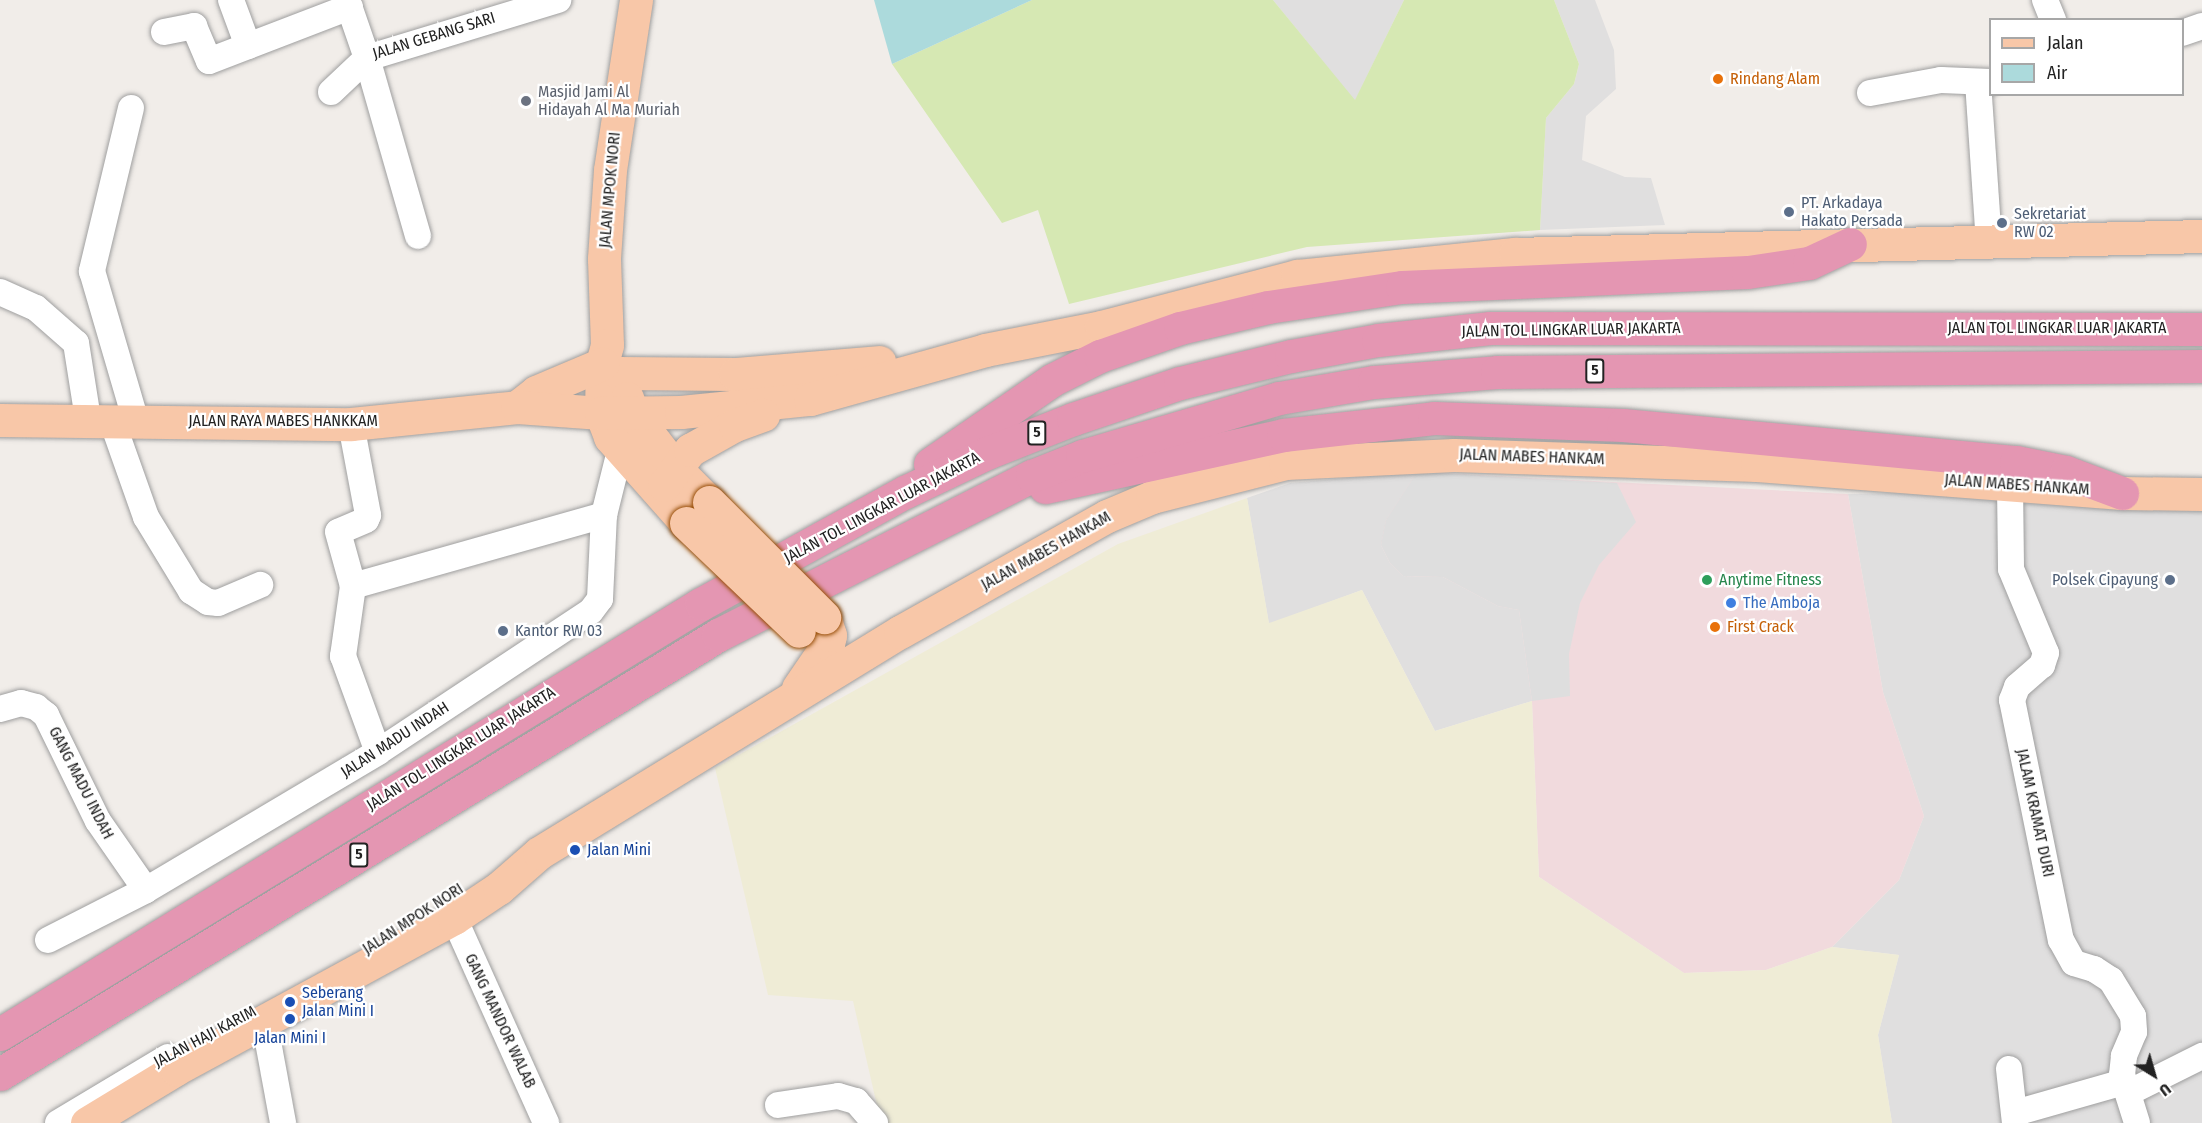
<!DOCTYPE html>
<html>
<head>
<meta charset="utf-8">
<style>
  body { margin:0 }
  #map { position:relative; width:2202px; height:1123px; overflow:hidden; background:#f1ede9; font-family:"Fira Sans Condensed",sans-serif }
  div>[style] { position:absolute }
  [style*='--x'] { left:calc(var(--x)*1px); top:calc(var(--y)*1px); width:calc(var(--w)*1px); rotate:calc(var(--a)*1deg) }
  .residential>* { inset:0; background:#e0dfdf }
  .commercial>* { inset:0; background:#f1dadd }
  .farmland>* { inset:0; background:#efecd6 }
  .grass>* { inset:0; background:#d6e8b3 }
  .parking>* { inset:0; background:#dedede }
  .water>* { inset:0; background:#acdadc }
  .roads { filter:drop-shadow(0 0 2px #9f9f9f) drop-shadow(0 0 2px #9f9f9f) }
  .minor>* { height:26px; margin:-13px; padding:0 13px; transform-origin:13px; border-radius:13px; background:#fff }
  .major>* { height:33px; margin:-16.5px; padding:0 16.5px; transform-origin:16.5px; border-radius:16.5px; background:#f8c7a8 }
  .highway>* { height:33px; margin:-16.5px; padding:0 16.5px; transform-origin:16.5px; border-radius:16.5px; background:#e496b2 }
  .bridges { filter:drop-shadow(0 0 2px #984e08) drop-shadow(0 0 2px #984e08) }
  .major-bridge>* { height:33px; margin:-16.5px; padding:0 16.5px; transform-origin:16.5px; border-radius:16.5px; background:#f8c7a8 }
  .dots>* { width:16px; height:16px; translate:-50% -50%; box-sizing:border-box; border:3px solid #fff; border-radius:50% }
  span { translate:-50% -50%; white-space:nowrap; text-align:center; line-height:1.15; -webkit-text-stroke:4.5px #fff; paint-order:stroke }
  .shield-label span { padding:2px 4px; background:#fff; border:2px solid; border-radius:4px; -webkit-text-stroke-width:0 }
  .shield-label { font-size:15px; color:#222; font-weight:700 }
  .street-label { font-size:16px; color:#222 }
  .food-label { font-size:16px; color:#c56008 }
  .left { translate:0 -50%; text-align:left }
  .worship-label { font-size:16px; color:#5b616d }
  .service-label { font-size:16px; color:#4e5e75 }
  .right { translate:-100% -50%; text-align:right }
  .leisure-label { font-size:16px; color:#27864d }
  .shop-label { font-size:16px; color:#366cbe }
  .transit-label { font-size:16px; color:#164399 }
  .legend { position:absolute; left:1989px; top:18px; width:195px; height:78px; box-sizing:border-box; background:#fff; border:2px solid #a7a7a7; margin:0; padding:8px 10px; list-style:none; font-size:18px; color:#222 }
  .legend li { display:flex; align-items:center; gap:12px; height:30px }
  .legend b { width:30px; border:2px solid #a7a7a7 }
  .north { position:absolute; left:2124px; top:1045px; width:60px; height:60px; -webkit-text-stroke:4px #fff; paint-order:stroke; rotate:143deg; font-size:16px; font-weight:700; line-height:24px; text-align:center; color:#222 }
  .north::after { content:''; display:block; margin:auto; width:21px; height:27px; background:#222; clip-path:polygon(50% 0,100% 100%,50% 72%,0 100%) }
</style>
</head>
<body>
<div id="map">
  <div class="residential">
    <i style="clip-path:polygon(1273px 0,1404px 0,1355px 101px)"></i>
    <i style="clip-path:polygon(1554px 0,1595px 0,1614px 50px,1616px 89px,1586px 116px,1582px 160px,1625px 177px,1651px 178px,1665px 225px,1540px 230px,1546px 118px,1574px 84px,1579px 64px)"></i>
    <i style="clip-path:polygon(1417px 472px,1381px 545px,1390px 563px,1403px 576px,1443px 577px,1498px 606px,1519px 610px,1532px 701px,1435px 731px,1362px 590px,1269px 624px,1247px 498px,1290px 483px)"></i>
    <i style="clip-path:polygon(2202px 487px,2202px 1123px,1892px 1123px,1878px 1035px,1899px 955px,1832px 947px,1899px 880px,1924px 816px,1883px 692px,1848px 494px)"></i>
  </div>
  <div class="commercial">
    <i style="clip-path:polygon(1417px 472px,1848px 494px,1883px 692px,1924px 816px,1899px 880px,1832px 947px,1766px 970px,1684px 973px,1539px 877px,1532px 702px,1519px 610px,1498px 606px,1443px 577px,1403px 576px,1390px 563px,1381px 545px,1386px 520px)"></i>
  </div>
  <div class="farmland">
    <i style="clip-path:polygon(1247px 498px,1269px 623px,1362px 590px,1435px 731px,1532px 701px,1539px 877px,1684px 973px,1766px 970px,1832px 947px,1899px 955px,1878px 1035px,1892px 1123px,881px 1123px,853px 1001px,768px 995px,715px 768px,1118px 544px)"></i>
  </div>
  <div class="grass">
    <i style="clip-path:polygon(1032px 0,1273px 0,1355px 100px,1404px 0,1554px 0,1579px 64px,1574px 84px,1546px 118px,1540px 230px,1307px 247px,1069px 304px,1038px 210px,1002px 223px,892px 64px)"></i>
  </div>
  <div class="parking">
    <i style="clip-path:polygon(1417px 472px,1617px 483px,1636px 522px,1599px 565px,1580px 603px,1569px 654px,1570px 696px,1532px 701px,1519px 610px,1498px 606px,1443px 577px,1403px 576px,1390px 563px,1381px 545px,1386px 520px)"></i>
  </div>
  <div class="water">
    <i style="clip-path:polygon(874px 0,1032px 0,892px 64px)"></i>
  </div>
  <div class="roads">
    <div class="minor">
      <i style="--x:231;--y:0;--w:49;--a:69.7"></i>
      <i style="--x:347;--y:0;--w:61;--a:71"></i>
      <i style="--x:367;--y:58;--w:200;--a:-16.9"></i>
      <i style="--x:2045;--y:0;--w:22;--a:68"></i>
      <i style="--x:164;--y:32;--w:31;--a:-11"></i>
      <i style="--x:194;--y:26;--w:38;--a:67"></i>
      <i style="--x:209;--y:61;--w:151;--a:-21"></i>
      <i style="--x:2182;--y:33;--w:21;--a:-19"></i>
      <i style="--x:1978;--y:82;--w:161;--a:86.1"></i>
      <i style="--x:331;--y:92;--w:50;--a:-43.4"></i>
      <i style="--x:367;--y:58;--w:185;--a:74"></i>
      <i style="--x:1870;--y:93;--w:72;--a:-10.4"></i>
      <i style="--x:1941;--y:80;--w:49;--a:2.3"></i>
      <i style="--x:131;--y:108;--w:168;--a:103.5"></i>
      <i style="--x:92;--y:271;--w:156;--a:73.7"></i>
      <i style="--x:0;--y:292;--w:39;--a:24"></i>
      <i style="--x:36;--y:308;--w:53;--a:41.2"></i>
      <i style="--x:76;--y:343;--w:77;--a:81"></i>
      <i style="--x:112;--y:421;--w:102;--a:70.5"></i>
      <i style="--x:146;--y:517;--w:87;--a:58.7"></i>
      <i style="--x:191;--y:591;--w:20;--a:33"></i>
      <i style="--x:208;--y:602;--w:10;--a:6"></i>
      <i style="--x:218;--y:603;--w:46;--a:-23.2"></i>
      <i style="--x:351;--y:424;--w:93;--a:79.4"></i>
      <i style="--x:368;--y:515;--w:5;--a:112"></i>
      <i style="--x:366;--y:520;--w:30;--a:157"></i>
      <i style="--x:338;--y:532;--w:56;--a:74.5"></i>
      <i style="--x:353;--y:586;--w:71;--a:98.1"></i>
      <i style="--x:343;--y:656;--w:102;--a:70"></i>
      <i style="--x:2010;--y:485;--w:84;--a:89.3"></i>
      <i style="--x:2011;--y:569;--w:91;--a:67.4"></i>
      <i style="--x:2046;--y:653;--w:13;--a:108"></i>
      <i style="--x:2042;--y:665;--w:33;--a:139"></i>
      <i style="--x:2017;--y:687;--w:14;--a:111"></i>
      <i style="--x:2012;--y:700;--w:245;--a:78.5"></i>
      <i style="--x:2061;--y:940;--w:26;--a:61"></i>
      <i style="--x:2074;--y:963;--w:21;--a:17"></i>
      <i style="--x:2094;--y:969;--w:20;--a:33"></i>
      <i style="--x:2111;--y:980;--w:42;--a:58.6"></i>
      <i style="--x:2133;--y:1016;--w:16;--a:86"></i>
      <i style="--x:2134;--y:1032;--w:26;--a:113"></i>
      <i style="--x:2124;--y:1056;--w:19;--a:96"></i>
      <i style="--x:2122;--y:1075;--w:50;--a:72.6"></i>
      <i style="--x:353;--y:586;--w:261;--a:-15.8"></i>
      <i style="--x:0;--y:709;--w:22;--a:-16"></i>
      <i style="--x:21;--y:703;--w:16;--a:15"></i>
      <i style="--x:36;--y:707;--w:13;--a:39"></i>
      <i style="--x:46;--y:715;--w:118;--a:63.9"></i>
      <i style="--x:98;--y:821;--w:84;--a:55.2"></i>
      <i style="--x:454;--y:918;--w:225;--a:65.8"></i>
      <i style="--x:48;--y:940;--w:110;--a:-27"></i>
      <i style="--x:146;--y:890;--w:270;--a:-30.7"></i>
      <i style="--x:378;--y:752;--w:255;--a:-33.5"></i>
      <i style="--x:591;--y:611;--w:15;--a:-53"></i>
      <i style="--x:600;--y:599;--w:84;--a:-87.3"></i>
      <i style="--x:604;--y:515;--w:66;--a:-76"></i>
      <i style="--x:264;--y:1020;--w:105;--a:79.5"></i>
      <i style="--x:2009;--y:1069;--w:54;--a:83.7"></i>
      <i style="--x:2128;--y:1093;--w:83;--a:-26.6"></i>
      <i style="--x:778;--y:1105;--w:61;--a:-8.5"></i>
      <i style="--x:838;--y:1096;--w:19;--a:16"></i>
      <i style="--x:856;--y:1101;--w:29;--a:49"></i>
      <i style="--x:2015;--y:1113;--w:113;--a:-15.9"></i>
      <i style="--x:58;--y:1123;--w:128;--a:-31"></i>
    </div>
    <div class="major">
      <i style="--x:636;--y:0;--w:172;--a:98.7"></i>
      <i style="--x:610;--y:170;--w:89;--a:93.9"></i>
      <i style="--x:604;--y:259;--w:86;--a:88"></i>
      <i style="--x:607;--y:345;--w:20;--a:105"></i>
      <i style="--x:602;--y:364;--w:49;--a:91.2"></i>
      <i style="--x:601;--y:413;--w:26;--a:69"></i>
      <i style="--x:610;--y:437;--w:115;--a:48.5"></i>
      <i style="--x:619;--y:373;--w:116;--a:0.5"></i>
      <i style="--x:735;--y:374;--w:145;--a:-4.7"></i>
      <i style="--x:627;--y:398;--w:15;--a:70"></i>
      <i style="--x:632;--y:412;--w:72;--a:52.3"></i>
      <i style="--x:676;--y:469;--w:47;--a:45"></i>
      <i style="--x:517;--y:407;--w:24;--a:-38"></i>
      <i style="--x:536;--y:392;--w:72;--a:-23"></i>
      <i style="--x:0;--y:420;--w:351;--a:0.7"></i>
      <i style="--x:351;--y:424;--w:167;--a:-5.8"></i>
      <i style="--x:517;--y:407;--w:84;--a:4.1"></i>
      <i style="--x:601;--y:413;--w:80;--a:-0.7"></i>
      <i style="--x:681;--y:412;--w:130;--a:-5.8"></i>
      <i style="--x:810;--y:399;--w:182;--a:-15.6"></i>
      <i style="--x:985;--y:350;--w:118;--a:-11.2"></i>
      <i style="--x:1101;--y:327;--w:203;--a:-14.6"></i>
      <i style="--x:1297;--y:276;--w:219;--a:-5.8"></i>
      <i style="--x:1515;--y:254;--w:687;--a:-1.5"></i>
      <i style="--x:664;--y:485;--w:44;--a:-53.4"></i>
      <i style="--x:690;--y:450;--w:51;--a:-29.1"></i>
      <i style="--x:735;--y:425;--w:30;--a:-20"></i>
      <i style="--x:798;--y:688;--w:53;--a:-55.7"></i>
      <i style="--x:828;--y:644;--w:9;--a:-77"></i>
      <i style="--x:830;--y:635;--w:19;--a:-108"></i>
      <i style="--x:87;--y:1123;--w:104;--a:-31.2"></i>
      <i style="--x:176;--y:1069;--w:316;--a:-28.5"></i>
      <i style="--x:454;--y:918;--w:54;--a:-33.7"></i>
      <i style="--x:499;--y:888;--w:53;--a:-41.2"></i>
      <i style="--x:539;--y:853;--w:423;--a:-31.5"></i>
      <i style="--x:900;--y:632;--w:237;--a:-29.3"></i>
      <i style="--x:1107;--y:516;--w:49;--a:-22.9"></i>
      <i style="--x:1152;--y:497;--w:137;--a:-14.3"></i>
      <i style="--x:1285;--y:463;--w:169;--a:-2.7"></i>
      <i style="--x:1454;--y:455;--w:303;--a:1.9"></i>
      <i style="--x:1757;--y:465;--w:366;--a:4.4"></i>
      <i style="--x:2122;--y:493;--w:80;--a:0.7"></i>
    </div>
    <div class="highway">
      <i style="--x:930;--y:464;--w:148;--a:-34.5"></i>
      <i style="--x:1052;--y:380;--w:54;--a:-26.6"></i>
      <i style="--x:1100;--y:356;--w:85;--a:-19.3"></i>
      <i style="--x:1180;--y:328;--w:90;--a:-13.4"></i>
      <i style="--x:1268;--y:307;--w:135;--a:-8.5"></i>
      <i style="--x:1402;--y:287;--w:346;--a:-2.5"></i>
      <i style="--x:1748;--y:272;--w:62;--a:-8.4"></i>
      <i style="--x:1809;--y:263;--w:45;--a:-24.9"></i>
      <i style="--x:1045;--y:487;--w:244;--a:-12.3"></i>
      <i style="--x:1283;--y:435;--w:152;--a:-6.4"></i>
      <i style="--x:1434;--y:418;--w:189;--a:2.1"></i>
      <i style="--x:1623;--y:425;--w:395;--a:5.4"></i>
      <i style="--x:2016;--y:462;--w:51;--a:11.3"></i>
      <i style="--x:2066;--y:472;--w:60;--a:20.6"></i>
      <i style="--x:0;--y:1034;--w:822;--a:-31.53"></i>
      <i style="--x:701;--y:604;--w:233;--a:-28.8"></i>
      <i style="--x:905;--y:492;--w:91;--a:-25.4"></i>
      <i style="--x:987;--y:453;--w:92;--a:-21.6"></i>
      <i style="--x:1073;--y:419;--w:113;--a:-18.6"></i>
      <i style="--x:1180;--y:383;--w:114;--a:-13.7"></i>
      <i style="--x:1291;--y:356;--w:88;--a:-10.4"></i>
      <i style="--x:1378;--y:340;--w:113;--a:-6.1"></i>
      <i style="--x:1490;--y:328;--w:712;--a:0.08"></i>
      <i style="--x:0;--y:1074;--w:842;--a:-31.44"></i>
      <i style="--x:718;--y:635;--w:352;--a:-26.9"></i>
      <i style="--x:1032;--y:476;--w:54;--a:-21.8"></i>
      <i style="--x:1082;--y:456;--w:205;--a:-16.4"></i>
      <i style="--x:1279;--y:398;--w:96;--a:-9.6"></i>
      <i style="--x:1374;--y:382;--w:123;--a:-4.6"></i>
      <i style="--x:1497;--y:372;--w:705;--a:-0.49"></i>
    </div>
  </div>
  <div class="bridges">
    <div class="major-bridge">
      <i style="--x:709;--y:502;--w:163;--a:45"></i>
      <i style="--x:686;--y:523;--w:156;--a:43.7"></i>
    </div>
  </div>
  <div class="dots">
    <i style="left:1718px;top:79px;background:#e8710a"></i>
    <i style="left:526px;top:101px;background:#6b7280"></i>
    <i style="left:1789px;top:212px;background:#5c6f8a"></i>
    <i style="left:2002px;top:223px;background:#5c6f8a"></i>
    <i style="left:1707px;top:580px;background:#2e9e5b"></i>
    <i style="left:2170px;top:580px;background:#5c6f8a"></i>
    <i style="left:1731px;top:603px;background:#3f7fe0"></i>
    <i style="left:1715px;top:627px;background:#e8710a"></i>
    <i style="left:503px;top:631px;background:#5c6f8a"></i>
    <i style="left:575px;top:850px;background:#1a4fb4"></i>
    <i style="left:290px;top:1002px;background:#1a4fb4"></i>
    <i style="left:290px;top:1019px;background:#1a4fb4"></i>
  </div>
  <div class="shield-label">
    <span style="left:1595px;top:371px">5</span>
    <span style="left:1037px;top:433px">5</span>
    <span style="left:359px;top:855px">5</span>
  </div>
  <div class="street-label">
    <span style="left:434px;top:36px;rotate:-17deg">JALAN GEBANG SARI</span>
    <span style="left:610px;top:190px;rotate:-85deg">JALAN MPOK NORI</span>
    <span style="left:2057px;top:328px">JALAN TOL LINGKAR LUAR JAKARTA</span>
    <span style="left:1571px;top:330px;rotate:-1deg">JALAN TOL LINGKAR LUAR JAKARTA</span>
    <span style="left:283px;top:421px">JALAN RAYA MABES HANKKAM</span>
    <span style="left:1532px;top:457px;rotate:2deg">JALAN MABES HANKAM</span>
    <span style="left:2017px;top:485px;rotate:4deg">JALAN MABES HANKAM</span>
    <span style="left:882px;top:508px;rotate:-28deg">JALAN TOL LINGKAR LUAR JAKARTA</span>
    <span style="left:1046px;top:551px;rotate:-29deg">JALAN MABES HANKAM</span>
    <span style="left:395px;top:740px;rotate:-33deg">JALAN MADU INDAH</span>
    <span style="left:461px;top:749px;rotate:-32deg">JALAN TOL LINGKAR LUAR JAKARTA</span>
    <span style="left:81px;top:783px;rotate:63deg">GANG MADU INDAH</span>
    <span style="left:2035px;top:813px;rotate:78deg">JALAM KRAMAT DURI</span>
    <span style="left:413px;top:919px;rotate:-33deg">JALAN MPOK NORI</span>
    <span style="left:500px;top:1021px;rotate:65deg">GANG MANDOR WALAB</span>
    <span style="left:205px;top:1037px;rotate:-28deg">JALAN HAJI KARIM</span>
  </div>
  <div class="food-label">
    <span class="left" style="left:1730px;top:79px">Rindang Alam</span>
    <span class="left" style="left:1727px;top:627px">First Crack</span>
  </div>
  <div class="worship-label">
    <span class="left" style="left:538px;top:101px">Masjid Jami Al<br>Hidayah Al Ma Muriah</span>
  </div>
  <div class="service-label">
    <span class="left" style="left:1801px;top:212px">PT. Arkadaya<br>Hakato Persada</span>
    <span class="left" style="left:2014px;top:223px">Sekretariat<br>RW 02</span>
    <span class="right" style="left:2158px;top:580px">Polsek Cipayung</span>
    <span class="left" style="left:515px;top:631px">Kantor RW 03</span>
  </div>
  <div class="leisure-label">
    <span class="left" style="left:1719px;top:580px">Anytime Fitness</span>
  </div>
  <div class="shop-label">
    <span class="left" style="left:1743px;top:603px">The Amboja</span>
  </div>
  <div class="transit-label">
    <span class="left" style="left:587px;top:850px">Jalan Mini</span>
    <span class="left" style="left:302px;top:1002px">Seberang<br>Jalan Mini I</span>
    <span style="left:290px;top:1038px">Jalan Mini I</span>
  </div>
  <ul class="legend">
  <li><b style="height:8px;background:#f8c7a8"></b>Jalan</li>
  <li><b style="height:16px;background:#acdadc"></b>Air</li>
  </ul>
  <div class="north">U</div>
</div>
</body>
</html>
